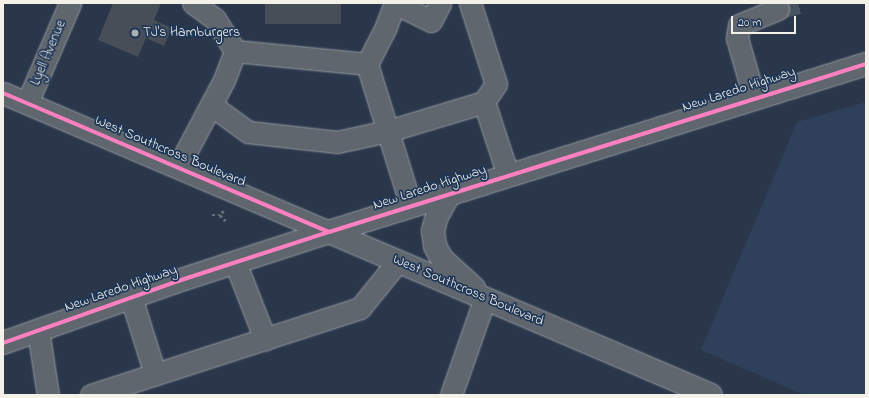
<!DOCTYPE html>
<html>
<head>
<meta charset="utf-8">
<style>
  body { margin:0 }
  #map { position:relative; width:869px; height:398px; overflow:hidden; background:#2a374a; font-family:"Indie Flower",sans-serif }
  div>[style] { position:absolute }
  [style*='--x'] { left:calc(var(--x)*1px); top:calc(var(--y)*1px); width:calc(var(--w)*1px); rotate:calc(var(--a)*1deg) }
  .built>* { inset:0; background:#2f415a }
  .building>* { inset:0; background:#484e58; transform-origin:0 0 }
  .minor-tunnel>* { height:21px; margin-top:-10.5px; transform-origin:0; background:repeating-linear-gradient(90deg,#485362 0 21px,transparent 0 31px) }
  .path>* { height:2.5px; margin-top:-1.25px; transform-origin:0; background:repeating-linear-gradient(90deg,#666d76 0 3px,transparent 0 6px) }
  .roads { filter:drop-shadow(0 0 1px #979ca3) drop-shadow(0 0 1px #979ca3) }
  .minor>* { height:21px; margin:-10.5px; padding:0 10.5px; transform-origin:10.5px; border-radius:10.5px; background:#60666e }
  .major>* { height:22px; margin:-11px; padding:0 11px; transform-origin:11px; border-radius:11px; background:#60666e }
  .cycleway>* { height:4px; margin:-2px; padding:0 2px; transform-origin:2px; border-radius:2px; background:#ff80c0 }
  .dots>* { width:11px; height:11px; translate:-50% -50%; box-sizing:border-box; border:2px solid #1d3557; border-radius:50% }
  span { translate:-50% -50%; white-space:nowrap; text-align:center; line-height:1.15; -webkit-text-stroke:3.5px #1d3557; paint-order:stroke }
  .poi-label { font-size:14px; color:#f4f1e8 }
  .left { translate:0 -50%; text-align:left }
  .street-label { font-size:14px; color:#f4f1e8 }
  .frame { position:absolute; inset:0; border:4px solid #f4f1e8; pointer-events:none }
  .scale { position:absolute; left:731px; top:16px; width:65px; height:18px; box-sizing:border-box; border:2px solid #f4f1e8; border-top:0; padding-left:5px; font-size:12px; line-height:14px; white-space:nowrap; color:#f4f1e8; -webkit-text-stroke:3px #1d3557; paint-order:stroke }
</style>
</head>
<body>
<div id="map">
  <div class="built">
    <i style="clip-path:polygon(866px 102px,866px 395px,805px 395px,701px 350px,797px 122px)"></i>
  </div>
  <div class="building">
    <i style="clip-path:polygon(113px 3px,161px 3px,154px 20px,172px 28px,164px 46px,146px 38px,138px 57px,98px 40px)"></i>
    <i style="left:265px;top:3px;width:76px;height:21px"></i>
  </div>
  <div class="minor-tunnel">
    <i style="--x:778;--y:9;--w:22;--a:-16"></i>
  </div>
  <div class="path">
    <i style="--x:224;--y:211;--w:6;--a:135"></i>
    <i style="--x:220;--y:215;--w:8;--a:45"></i>
    <i style="--x:212;--y:215;--w:8;--a:0"></i>
  </div>
  <div class="roads">
    <div class="minor">
      <i style="--x:395;--y:3;--w:26;--a:111"></i>
      <i style="--x:386;--y:27;--w:42;--a:117.2"></i>
      <i style="--x:367;--y:64;--w:149;--a:72.8"></i>
      <i style="--x:395;--y:3;--w:40;--a:26.6"></i>
      <i style="--x:431;--y:21;--w:20;--a:-63"></i>
      <i style="--x:470;--y:3;--w:85;--a:72.2"></i>
      <i style="--x:496;--y:84;--w:22;--a:124"></i>
      <i style="--x:484;--y:102;--w:77;--a:71.8"></i>
      <i style="--x:235;--y:51;--w:133;--a:5.6"></i>
      <i style="--x:3;--y:93;--w:354;--a:23.1"></i>
      <i style="--x:754;--y:97;--w:61;--a:-106.1"></i>
      <i style="--x:737;--y:38;--w:13;--a:-81"></i>
      <i style="--x:739;--y:25;--w:42;--a:-22.3"></i>
      <i style="--x:27;--y:103;--w:109;--a:-66.7"></i>
      <i style="--x:211;--y:105;--w:46;--a:36.1"></i>
      <i style="--x:248;--y:132;--w:90;--a:6.4"></i>
      <i style="--x:337;--y:142;--w:52;--a:-12.2"></i>
      <i style="--x:388;--y:131;--w:100;--a:-16.8"></i>
      <i style="--x:178;--y:167;--w:98;--a:-62.1"></i>
      <i style="--x:224;--y:80;--w:31;--a:-69"></i>
      <i style="--x:235;--y:51;--w:38;--a:-122"></i>
      <i style="--x:215;--y:19;--w:27;--a:-144"></i>
      <i style="--x:235;--y:262;--w:83;--a:68.7"></i>
      <i style="--x:131;--y:297;--w:81;--a:72.7"></i>
      <i style="--x:38;--y:330;--w:66;--a:81.3"></i>
      <i style="--x:91;--y:395;--w:283;--a:-17.9"></i>
      <i style="--x:360;--y:308;--w:60;--a:-51"></i>
      <i style="--x:451;--y:395;--w:103;--a:-70.7"></i>
    </div>
    <div class="major">
      <i style="--x:450;--y:193;--w:26;--a:119"></i>
      <i style="--x:437;--y:216;--w:16;--a:105"></i>
      <i style="--x:433;--y:231;--w:15;--a:82"></i>
      <i style="--x:435;--y:246;--w:15;--a:62"></i>
      <i style="--x:442;--y:259;--w:43;--a:42.2"></i>
      <i style="--x:329;--y:232;--w:415;--a:23.1"></i>
      <i style="--x:3;--y:343;--w:182;--a:-19.5"></i>
      <i style="--x:175;--y:282;--w:162;--a:-18"></i>
      <i style="--x:329;--y:232;--w:563;--a:-17.37"></i>
    </div>
  </div>
  <div class="cycleway">
    <i style="--x:3;--y:93;--w:354;--a:23.1"></i>
    <i style="--x:3;--y:343;--w:182;--a:-19.5"></i>
    <i style="--x:175;--y:282;--w:162;--a:-18"></i>
    <i style="--x:329;--y:232;--w:563;--a:-17.37"></i>
  </div>
  <div class="dots">
    <i style="left:135px;top:33px;background:#adb0b1"></i>
  </div>
  <div class="poi-label">
    <span class="left" style="left:143px;top:33px">TJ's Hamburgers</span>
  </div>
  <div class="street-label">
    <span style="left:49px;top:53px;rotate:-67deg">Lyell Avenue</span>
    <span style="left:739px;top:90px;rotate:-18deg">New Laredo Highway</span>
    <span style="left:170px;top:152px;rotate:23deg">West Southcross Boulevard</span>
    <span style="left:430px;top:188px;rotate:-18deg">New Laredo Highway</span>
    <span style="left:121px;top:289px;rotate:-19deg">New Laredo Highway</span>
    <span style="left:468px;top:291px;rotate:23deg">West Southcross Boulevard</span>
  </div>
  <div class="frame"></div>
  <div class="scale">20 m</div>
</div>
</body>
</html>
